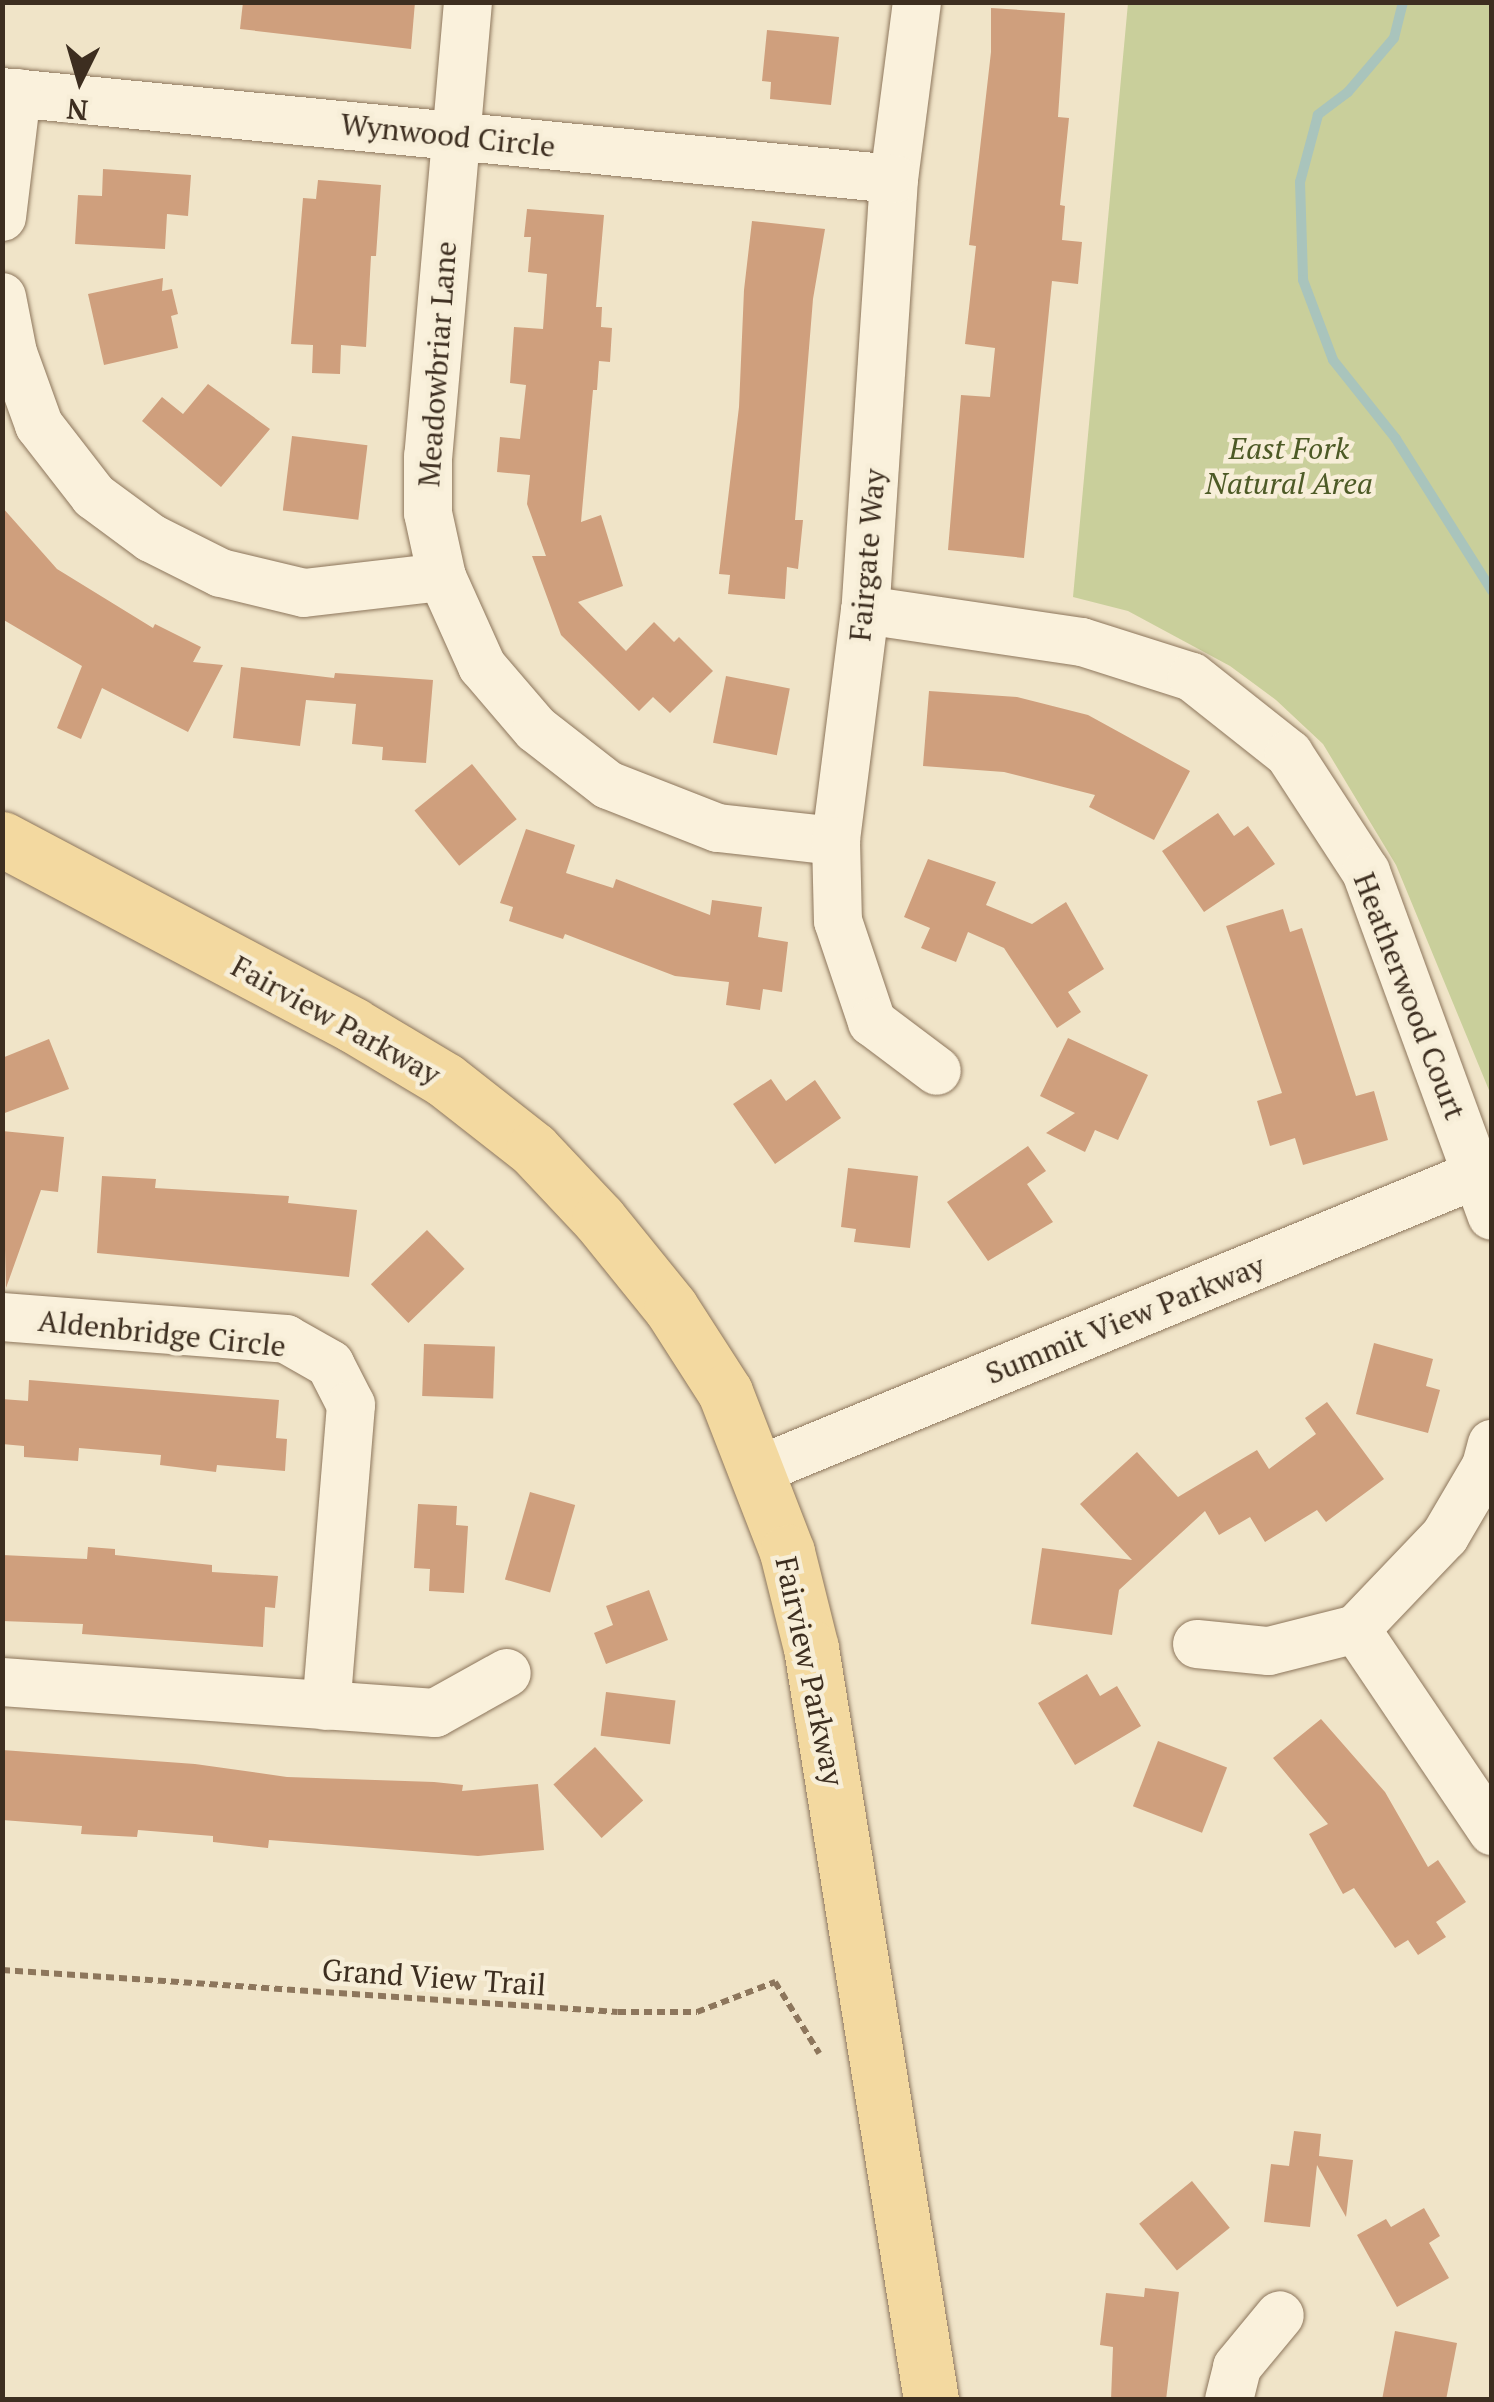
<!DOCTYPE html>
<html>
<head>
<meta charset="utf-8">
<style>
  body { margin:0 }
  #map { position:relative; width:1494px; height:2402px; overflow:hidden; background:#f0e4c8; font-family:"PT Serif",serif }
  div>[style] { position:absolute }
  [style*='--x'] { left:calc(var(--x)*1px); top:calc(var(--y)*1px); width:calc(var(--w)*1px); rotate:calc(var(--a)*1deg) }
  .green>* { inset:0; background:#c9cf9b }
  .stream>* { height:10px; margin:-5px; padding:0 5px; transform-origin:5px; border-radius:5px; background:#a9c4bc }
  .building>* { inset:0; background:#cf9f7d; transform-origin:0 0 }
  .path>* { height:6px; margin-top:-3px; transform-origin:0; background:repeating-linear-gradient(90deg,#8d765c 0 8px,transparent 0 13px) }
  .roads { filter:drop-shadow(0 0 2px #8d765c) drop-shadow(0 0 2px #8d765c) }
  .minor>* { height:48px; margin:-24px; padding:0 24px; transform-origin:24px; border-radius:24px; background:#faf1dc }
  .major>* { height:55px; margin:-27.5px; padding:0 27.5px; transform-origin:27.5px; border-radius:27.5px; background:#f3d9a0 }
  span { translate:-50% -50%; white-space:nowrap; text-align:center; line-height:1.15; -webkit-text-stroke:9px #f7eed8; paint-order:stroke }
  .street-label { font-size:30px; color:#3d2e20 }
  .park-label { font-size:30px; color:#4d5a26; font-style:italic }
  .frame { position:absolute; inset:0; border:5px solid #3d2e20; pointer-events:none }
  .north { position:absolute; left:30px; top:30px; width:100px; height:100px; -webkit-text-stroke:8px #f7eed8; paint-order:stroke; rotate:185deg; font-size:28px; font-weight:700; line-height:40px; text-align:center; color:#3d2e20 }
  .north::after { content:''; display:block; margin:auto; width:35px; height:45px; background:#3d2e20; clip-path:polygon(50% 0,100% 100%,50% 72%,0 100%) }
</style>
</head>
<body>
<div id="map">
  <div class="green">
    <i style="clip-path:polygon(1128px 3px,1491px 3px,1491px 1095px,1396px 865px,1323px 744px,1276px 700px,1230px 666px,1128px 611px,1073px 597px)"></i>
  </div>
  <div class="stream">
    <i style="--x:1403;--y:2;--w:37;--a:104"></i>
    <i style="--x:1394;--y:38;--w:71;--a:130.4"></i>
    <i style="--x:1348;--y:92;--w:38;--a:143"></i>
    <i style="--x:1318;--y:115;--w:69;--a:105"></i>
    <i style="--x:1300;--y:182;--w:98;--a:88.2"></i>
    <i style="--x:1303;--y:280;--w:85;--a:69.4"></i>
    <i style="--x:1333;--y:360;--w:101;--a:51.4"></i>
    <i style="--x:1396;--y:439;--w:180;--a:57.7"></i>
  </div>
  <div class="building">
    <i style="clip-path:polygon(243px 2px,415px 2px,411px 49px,240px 29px)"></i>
    <i style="clip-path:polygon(991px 8px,1065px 13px,1058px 117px,1069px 118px,1060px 205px,1065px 206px,1062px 240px,1082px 242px,1078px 284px,1052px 281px,1024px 558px,948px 550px,961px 395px,990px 397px,995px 348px,965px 344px,976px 246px,969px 245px,991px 52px)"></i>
    <i style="clip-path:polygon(767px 30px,839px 37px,831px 105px,770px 99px,771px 82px,762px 81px)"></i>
    <i style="clip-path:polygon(103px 169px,191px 175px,188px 216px,167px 214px,165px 249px,75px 244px,78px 195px,102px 196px)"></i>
    <i style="clip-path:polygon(318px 180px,381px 185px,376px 256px,371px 256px,366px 347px,341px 345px,340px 374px,312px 373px,313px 345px,291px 344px,303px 198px,316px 199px)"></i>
    <i style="clip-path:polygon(527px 209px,604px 215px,596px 307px,602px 307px,601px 327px,612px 328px,610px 362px,599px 361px,597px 390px,593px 390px,581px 522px,601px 515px,623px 586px,578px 602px,626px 651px,654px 622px,674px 642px,679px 637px,713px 671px,670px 713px,653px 697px,639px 711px,561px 635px,532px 556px,546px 556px,527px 504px,530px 475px,497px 472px,500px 437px,520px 439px,526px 385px,510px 383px,514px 327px,543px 329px,547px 274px,528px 272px,531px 237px,524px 237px)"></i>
    <i style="clip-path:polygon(752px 221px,825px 229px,813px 299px,795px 520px,803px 520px,798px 569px,787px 567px,785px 599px,728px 594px,730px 575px,719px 574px,739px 407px,744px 290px)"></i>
    <i style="clip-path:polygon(163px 278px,162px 291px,172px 289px,178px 314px,171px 316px,178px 348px,104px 365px,88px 294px)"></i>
    <i style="clip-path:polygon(208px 384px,270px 429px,221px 487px,142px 421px,162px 397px,183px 414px)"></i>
    <i style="left:292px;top:436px;width:76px;height:75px;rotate:7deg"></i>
    <i style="clip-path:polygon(2px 507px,57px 569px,153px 628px,155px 624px,201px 647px,193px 662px,223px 665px,188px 732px,102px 688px,81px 739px,57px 728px,82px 666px,2px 619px)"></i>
    <i style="clip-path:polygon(241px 667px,334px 678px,335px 673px,433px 680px,426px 763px,382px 760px,383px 747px,352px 744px,356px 704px,306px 700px,300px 746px,233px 738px)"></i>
    <i style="left:726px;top:676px;width:65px;height:68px;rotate:11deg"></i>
    <i style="clip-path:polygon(929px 691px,1017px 697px,1088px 715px,1190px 771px,1154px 840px,1089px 807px,1095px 795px,1004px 772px,923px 766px)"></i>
    <i style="left:472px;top:764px;width:71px;height:74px;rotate:51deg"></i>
    <i style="clip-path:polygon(1218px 813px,1234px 836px,1248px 826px,1275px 864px,1204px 912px,1162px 851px)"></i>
    <i style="clip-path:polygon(526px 829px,575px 845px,566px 873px,613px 888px,616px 879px,710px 915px,712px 900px,762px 907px,758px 937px,788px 942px,782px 992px,763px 989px,760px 1010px,726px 1005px,729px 982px,675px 976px,565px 934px,563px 939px,509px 921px,513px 907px,500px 903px)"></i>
    <i style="clip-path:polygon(928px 859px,996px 882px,986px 905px,1032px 924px,1066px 902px,1104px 969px,1068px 992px,1081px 1012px,1057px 1028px,1004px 948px,968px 932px,956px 962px,921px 948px,930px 928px,904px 917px)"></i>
    <i style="clip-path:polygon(1283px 909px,1290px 932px,1302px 928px,1356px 1096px,1374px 1091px,1388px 1140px,1303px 1165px,1295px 1138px,1270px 1146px,1257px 1101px,1282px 1093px,1226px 926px)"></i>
    <i style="clip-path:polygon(1068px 1038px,1148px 1075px,1118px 1140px,1095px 1130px,1085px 1152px,1046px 1133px,1075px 1113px,1040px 1096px)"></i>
    <i style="clip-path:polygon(49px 1039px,69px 1089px,2px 1114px,2px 1058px)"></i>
    <i style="clip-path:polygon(771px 1079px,786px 1101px,815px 1080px,841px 1118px,775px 1164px,733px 1104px)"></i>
    <i style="clip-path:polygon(2px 1131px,64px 1137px,58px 1192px,41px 1190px,6px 1288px)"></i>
    <i style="clip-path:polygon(1028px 1146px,1046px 1171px,1027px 1184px,1053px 1222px,988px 1261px,947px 1202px)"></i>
    <i style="clip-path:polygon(848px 1168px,918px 1176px,910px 1248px,854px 1242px,856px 1229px,841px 1227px)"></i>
    <i style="clip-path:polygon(102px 1176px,156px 1179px,155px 1188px,289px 1196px,288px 1203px,357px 1210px,349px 1277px,97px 1253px)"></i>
    <i style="left:427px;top:1230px;width:54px;height:78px;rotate:46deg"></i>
    <i style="clip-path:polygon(1374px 1343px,1433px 1359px,1426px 1386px,1440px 1390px,1428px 1433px,1356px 1414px)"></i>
    <i style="left:424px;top:1344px;width:71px;height:52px;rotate:2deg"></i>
    <i style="clip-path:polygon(29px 1380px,279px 1400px,276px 1438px,287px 1439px,285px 1471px,217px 1465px,216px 1472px,160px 1465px,161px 1455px,79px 1448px,78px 1461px,24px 1457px,24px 1446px,2px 1444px,2px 1399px,28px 1401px)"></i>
    <i style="clip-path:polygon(1327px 1402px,1384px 1479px,1326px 1522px,1317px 1510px,1265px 1542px,1250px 1517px,1219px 1535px,1205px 1511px,1119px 1590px,1112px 1635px,1031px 1624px,1042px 1548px,1132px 1560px,1080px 1504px,1137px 1452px,1178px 1497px,1257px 1450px,1269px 1469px,1316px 1434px,1305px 1418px)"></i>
    <i style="left:530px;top:1492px;width:47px;height:91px;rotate:16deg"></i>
    <i style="clip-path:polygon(418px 1504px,457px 1506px,456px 1525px,468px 1526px,464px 1593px,429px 1591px,430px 1569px,414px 1568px)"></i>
    <i style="clip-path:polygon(88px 1547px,115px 1549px,115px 1555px,212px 1565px,212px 1572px,278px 1576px,275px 1608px,265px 1607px,263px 1647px,82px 1634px,83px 1624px,2px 1621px,2px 1555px,87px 1559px)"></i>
    <i style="clip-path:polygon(649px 1590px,668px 1640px,606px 1664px,594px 1633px,613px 1625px,606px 1606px)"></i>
    <i style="clip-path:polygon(1087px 1674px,1100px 1696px,1117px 1686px,1141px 1726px,1075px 1765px,1038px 1703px)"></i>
    <i style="left:606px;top:1692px;width:70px;height:44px;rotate:7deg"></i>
    <i style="clip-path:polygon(1321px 1719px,1385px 1792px,1428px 1867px,1438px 1860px,1466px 1902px,1436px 1922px,1446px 1937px,1418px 1955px,1408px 1940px,1395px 1948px,1354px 1888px,1343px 1894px,1309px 1834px,1328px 1824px,1273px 1758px)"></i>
    <i style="left:1158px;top:1741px;width:74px;height:70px;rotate:21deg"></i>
    <i style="left:595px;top:1747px;width:72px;height:56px;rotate:48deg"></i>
    <i style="clip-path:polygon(2px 1750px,195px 1764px,287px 1777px,434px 1782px,463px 1785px,462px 1791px,538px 1784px,544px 1850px,478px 1856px,269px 1840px,268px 1848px,213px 1842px,213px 1836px,138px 1830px,137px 1837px,81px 1834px,82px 1826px,2px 1820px)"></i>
    <i style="clip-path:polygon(1294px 2131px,1321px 2134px,1319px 2156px,1353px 2160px,1346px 2217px,1317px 2165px,1310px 2227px,1264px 2222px,1271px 2164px,1289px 2166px)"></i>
    <i style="left:1192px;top:2181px;width:60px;height:68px;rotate:51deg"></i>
    <i style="clip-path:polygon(1424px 2208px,1440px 2236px,1429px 2243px,1449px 2278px,1397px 2307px,1357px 2235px,1386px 2219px,1391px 2227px)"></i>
    <i style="clip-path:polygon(1145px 2288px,1179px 2292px,1166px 2400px,1111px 2400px,1113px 2347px,1100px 2345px,1106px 2293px,1144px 2297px)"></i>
    <i style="clip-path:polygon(1395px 2331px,1457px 2343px,1446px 2400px,1382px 2400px)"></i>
  </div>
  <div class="path">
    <i style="--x:2;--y:1970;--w:617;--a:3.9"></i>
    <i style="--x:618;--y:2012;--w:79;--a:0"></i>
    <i style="--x:697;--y:2012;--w:84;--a:-21"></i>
    <i style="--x:775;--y:1982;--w:84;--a:58.2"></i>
  </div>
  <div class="roads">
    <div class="minor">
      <i style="--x:468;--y:2;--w:456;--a:95"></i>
      <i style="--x:428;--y:456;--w:57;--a:90"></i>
      <i style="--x:428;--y:513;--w:66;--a:77.7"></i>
      <i style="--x:442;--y:577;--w:98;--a:65.8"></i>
      <i style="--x:482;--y:666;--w:83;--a:49.4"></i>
      <i style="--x:536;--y:729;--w:91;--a:37.9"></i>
      <i style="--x:608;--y:785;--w:118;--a:21.4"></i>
      <i style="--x:718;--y:828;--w:119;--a:6.3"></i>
      <i style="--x:917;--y:2;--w:178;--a:97.4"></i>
      <i style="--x:894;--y:179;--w:432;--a:93.8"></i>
      <i style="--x:865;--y:610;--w:233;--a:97.2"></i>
      <i style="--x:836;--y:841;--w:80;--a:88.6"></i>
      <i style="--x:838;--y:921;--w:107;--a:71.4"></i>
      <i style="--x:872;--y:1022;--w:81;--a:37"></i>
      <i style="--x:2;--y:92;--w:896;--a:5.57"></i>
      <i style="--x:2;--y:217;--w:125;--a:-83.1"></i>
      <i style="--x:2;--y:297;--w:57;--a:78.9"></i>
      <i style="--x:13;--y:353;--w:77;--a:70.1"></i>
      <i style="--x:39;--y:425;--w:90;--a:52.2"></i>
      <i style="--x:94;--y:496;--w:71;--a:36.4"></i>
      <i style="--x:151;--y:538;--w:78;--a:26.6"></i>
      <i style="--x:221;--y:573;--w:85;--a:13.5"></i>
      <i style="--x:304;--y:593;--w:139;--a:-6.6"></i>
      <i style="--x:865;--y:610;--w:219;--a:8.4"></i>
      <i style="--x:1082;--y:642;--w:115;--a:17.7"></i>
      <i style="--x:1192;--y:677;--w:124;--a:38.4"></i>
      <i style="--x:1289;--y:754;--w:141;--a:56.9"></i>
      <i style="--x:1366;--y:872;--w:366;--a:69.9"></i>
      <i style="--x:2;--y:1317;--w:285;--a:4.4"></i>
      <i style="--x:286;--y:1339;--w:51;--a:29.6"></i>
      <i style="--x:330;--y:1364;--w:46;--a:62.9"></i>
      <i style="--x:351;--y:1405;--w:302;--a:94.7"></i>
      <i style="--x:759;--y:1470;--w:793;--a:-22.39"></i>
      <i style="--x:1356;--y:1629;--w:244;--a:56"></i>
      <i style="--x:1197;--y:1644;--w:72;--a:5.6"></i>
      <i style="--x:1269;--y:1651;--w:90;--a:-14.2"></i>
      <i style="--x:1356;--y:1629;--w:129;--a:-46.3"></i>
      <i style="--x:1445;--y:1536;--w:81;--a:-59.6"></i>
      <i style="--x:1486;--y:1466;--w:23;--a:-75"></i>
      <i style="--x:2;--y:1682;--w:434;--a:4.1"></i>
      <i style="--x:435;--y:1713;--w:82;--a:-29.1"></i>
      <i style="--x:1229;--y:2400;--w:34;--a:-76"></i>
      <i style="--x:1237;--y:2367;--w:67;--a:-50.4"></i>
    </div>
    <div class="major">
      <i style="--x:2;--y:839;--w:397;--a:27.9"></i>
      <i style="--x:353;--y:1025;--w:107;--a:30.9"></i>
      <i style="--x:445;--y:1080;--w:112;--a:38.1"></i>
      <i style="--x:533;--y:1149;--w:96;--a:46.7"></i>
      <i style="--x:599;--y:1219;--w:114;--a:51"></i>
      <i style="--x:671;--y:1308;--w:100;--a:57.3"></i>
      <i style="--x:725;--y:1392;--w:172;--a:68.8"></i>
      <i style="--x:787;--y:1552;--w:99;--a:76"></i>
      <i style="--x:811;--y:1648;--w:762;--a:80.93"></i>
    </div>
  </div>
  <div class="street-label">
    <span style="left:448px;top:135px;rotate:6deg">Wynwood Circle</span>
    <span style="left:437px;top:364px;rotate:-86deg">Meadowbriar Lane</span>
    <span style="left:867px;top:555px;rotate:-85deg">Fairgate Way</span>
    <span style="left:1410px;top:996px;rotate:69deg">Heatherwood Court</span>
    <span style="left:336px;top:1020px;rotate:29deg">Fairview Parkway</span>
    <span style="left:1125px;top:1319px;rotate:-22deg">Summit View Parkway</span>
    <span style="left:162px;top:1333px;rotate:6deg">Aldenbridge Circle</span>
    <span style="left:810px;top:1671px;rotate:78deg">Fairview Parkway</span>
    <span style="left:434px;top:1977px;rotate:4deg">Grand View Trail</span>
  </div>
  <div class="park-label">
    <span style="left:1289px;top:465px">East Fork<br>Natural Area</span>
  </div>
  <div class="frame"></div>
  <div class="north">N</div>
</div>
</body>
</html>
